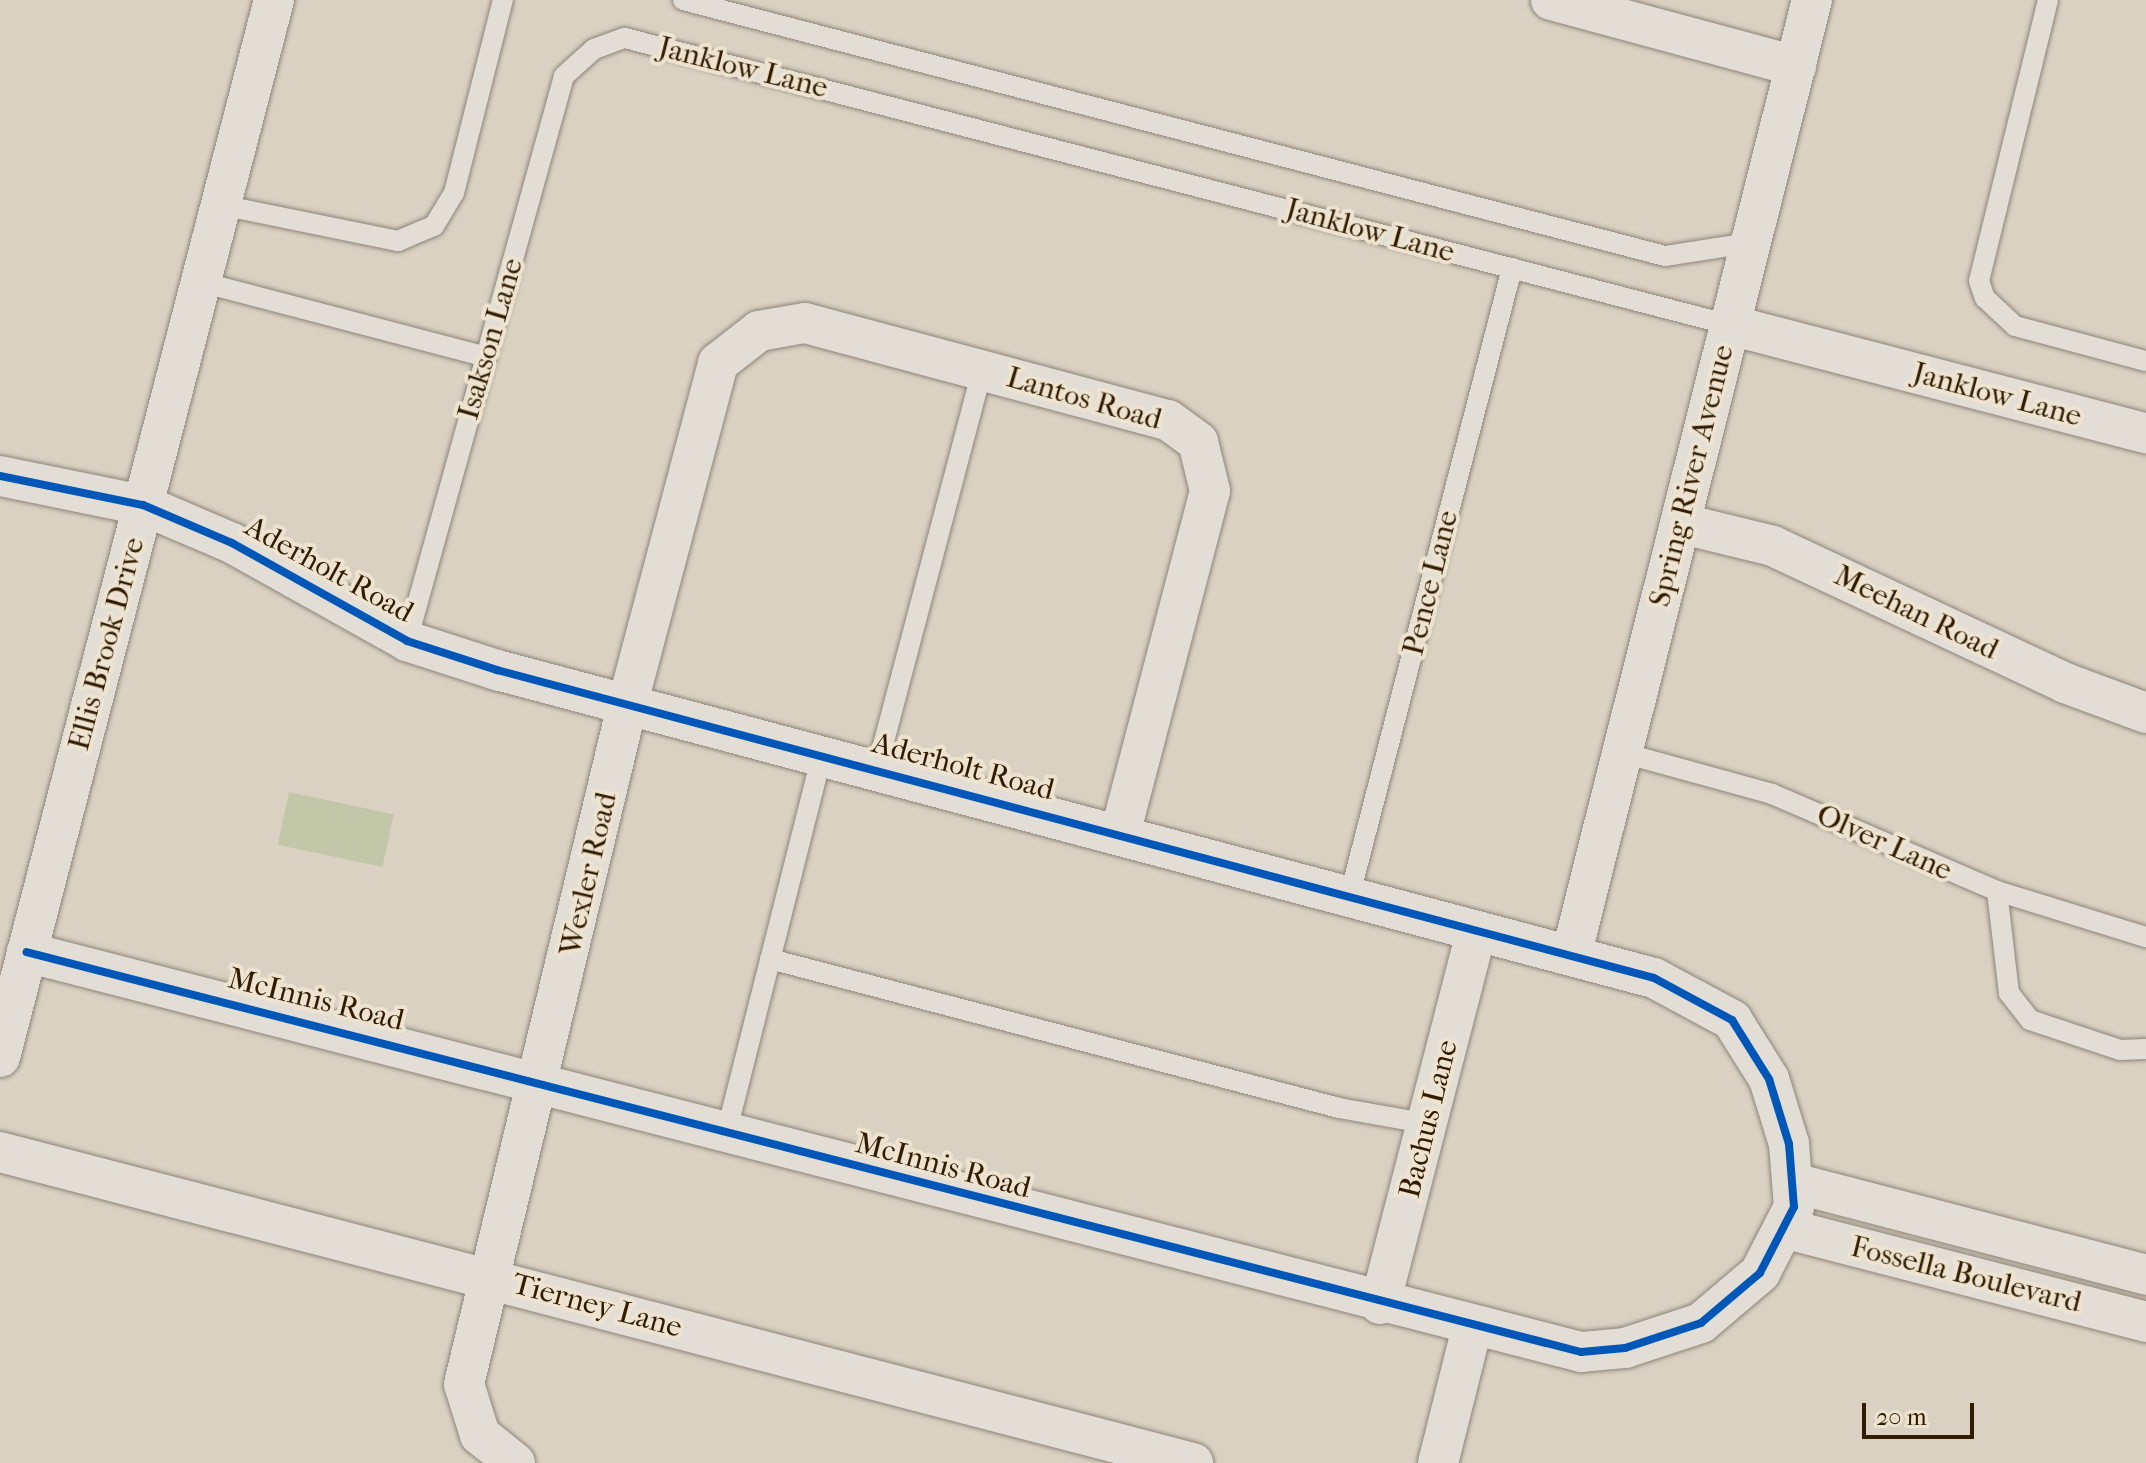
<!DOCTYPE html>
<html>
<head>
<meta charset="utf-8">
<style>
  body { margin:0 }
  #map { position:relative; width:2146px; height:1463px; overflow:hidden; background:#dad1c2; font-family:"IM FELL French Canon",serif }
  div>[style] { position:absolute }
  [style*='--x'] { left:calc(var(--x)*1px); top:calc(var(--y)*1px); width:calc(var(--w)*1px); rotate:calc(var(--a)*1deg) }
  .green>* { inset:0; background:#c2c7a8; transform-origin:0 0 }
  .roads { filter:drop-shadow(0 0 2px #8d8579) drop-shadow(0 0 2px #8d8579) }
  .lane>* { height:20px; margin:-10px; padding:0 10px; transform-origin:10px; border-radius:10px; background:#e2ded6 }
  .street>* { height:40px; margin:-20px; padding:0 20px; transform-origin:20px; border-radius:20px; background:#e2ded6 }
  .cycleway>* { height:8px; margin:-4px; padding:0 4px; transform-origin:4px; border-radius:4px; background:#0057b8 }
  span { translate:-50% -50%; white-space:nowrap; text-align:center; line-height:1.15; -webkit-text-stroke:8px #ede3d0; paint-order:stroke }
  .street-label { font-size:30px; color:#321c00 }
  .scale { position:absolute; left:1862px; top:1403px; width:112px; height:36px; box-sizing:border-box; border:4px solid #321c00; border-top:0; padding-left:10px; font-size:24px; line-height:28px; white-space:nowrap; color:#321c00; -webkit-text-stroke:6px #ede3d0; paint-order:stroke }
</style>
</head>
<body>
<div id="map">
  <div class="green">
    <i style="left:289px;top:792px;width:107px;height:54px;rotate:12deg"></i>
  </div>
  <div class="roads">
    <div class="lane">
      <i style="--x:683;--y:0;--w:1015;--a:14.61"></i>
      <i style="--x:1665;--y:256;--w:85;--a:-8.8"></i>
      <i style="--x:2048;--y:0;--w:289;--a:103.8"></i>
      <i style="--x:1979;--y:281;--w:18;--a:71"></i>
      <i style="--x:1985;--y:298;--w:41;--a:43"></i>
      <i style="--x:2015;--y:326;--w:136;--a:15"></i>
      <i style="--x:221;--y:205;--w:181;--a:11.5"></i>
      <i style="--x:398;--y:241;--w:39;--a:-23"></i>
      <i style="--x:434;--y:226;--w:39;--a:-59"></i>
      <i style="--x:454;--y:193;--w:199;--a:-75.8"></i>
      <i style="--x:201;--y:282;--w:295;--a:14.7"></i>
      <i style="--x:407;--y:641;--w:586;--a:-74.47"></i>
      <i style="--x:564;--y:76;--w:40;--a:-42"></i>
      <i style="--x:594;--y:49;--w:33;--a:-20"></i>
      <i style="--x:625;--y:38;--w:1142;--a:14.56"></i>
      <i style="--x:1620;--y:752;--w:158;--a:15.4"></i>
      <i style="--x:1772;--y:794;--w:245;--a:23.3"></i>
      <i style="--x:1997;--y:891;--w:156;--a:17.2"></i>
      <i style="--x:877;--y:768;--w:412;--a:-75.2"></i>
      <i style="--x:1997;--y:891;--w:103;--a:83.3"></i>
      <i style="--x:2009;--y:993;--w:34;--a:52"></i>
      <i style="--x:2030;--y:1020;--w:95;--a:18.4"></i>
      <i style="--x:2120;--y:1050;--w:26;--a:-2"></i>
      <i style="--x:1349;--y:898;--w:651;--a:-75.49"></i>
      <i style="--x:770;--y:959;--w:588;--a:14.67"></i>
      <i style="--x:1339;--y:1108;--w:91;--a:10.1"></i>
      <i style="--x:726;--y:1134;--w:392;--a:-75.8"></i>
    </div>
    <div class="street">
      <i style="--x:1551;--y:0;--w:254;--a:15.1"></i>
      <i style="--x:1730;--y:325;--w:430;--a:14.6"></i>
      <i style="--x:0;--y:476;--w:146;--a:11.5"></i>
      <i style="--x:143;--y:505;--w:97;--a:23.1"></i>
      <i style="--x:232;--y:543;--w:201;--a:29.2"></i>
      <i style="--x:407;--y:641;--w:95;--a:17.9"></i>
      <i style="--x:497;--y:670;--w:1197;--a:14.91"></i>
      <i style="--x:1654;--y:978;--w:89;--a:28.3"></i>
      <i style="--x:1732;--y:1020;--w:70;--a:57.9"></i>
      <i style="--x:1769;--y:1079;--w:68;--a:72.9"></i>
      <i style="--x:1789;--y:1144;--w:63;--a:85.5"></i>
      <i style="--x:1794;--y:1207;--w:74;--a:117.3"></i>
      <i style="--x:1760;--y:1273;--w:77;--a:139.7"></i>
      <i style="--x:1701;--y:1323;--w:80;--a:161.8"></i>
      <i style="--x:1625;--y:1348;--w:44;--a:174.8"></i>
      <i style="--x:1581;--y:1352;--w:1605;--a:-165.57"></i>
      <i style="--x:1683;--y:524;--w:93;--a:13.7"></i>
      <i style="--x:1773;--y:546;--w:323;--a:25.1"></i>
      <i style="--x:2065;--y:683;--w:86;--a:20.3"></i>
      <i style="--x:1572;--y:952;--w:982;--a:-75.85"></i>
      <i style="--x:0;--y:1057;--w:1092;--a:-75.47"></i>
      <i style="--x:0;--y:1152;--w:1233;--a:14.61"></i>
      <i style="--x:1794;--y:1183;--w:364;--a:14.6"></i>
      <i style="--x:1787;--y:1229;--w:371;--a:14.5"></i>
      <i style="--x:1380;--y:1304;--w:383;--a:-75.5"></i>
      <i style="--x:515;--y:1463;--w:45;--a:-141.3"></i>
      <i style="--x:480;--y:1435;--w:53;--a:-107.4"></i>
      <i style="--x:464;--y:1384;--w:701;--a:-76.48"></i>
      <i style="--x:628;--y:702;--w:351;--a:-75.1"></i>
      <i style="--x:718;--y:363;--w:52;--a:-38"></i>
      <i style="--x:759;--y:331;--w:47;--a:-9.9"></i>
      <i style="--x:805;--y:323;--w:376;--a:15"></i>
      <i style="--x:1168;--y:420;--w:37;--a:36"></i>
      <i style="--x:1198;--y:442;--w:50;--a:76.2"></i>
      <i style="--x:1210;--y:491;--w:356;--a:104.7"></i>
      <i style="--x:1438;--y:1463;--w:139;--a:-75.9"></i>
    </div>
  </div>
  <div class="cycleway">
    <i style="--x:0;--y:476;--w:146;--a:11.5"></i>
    <i style="--x:143;--y:505;--w:97;--a:23.1"></i>
    <i style="--x:232;--y:543;--w:201;--a:29.2"></i>
    <i style="--x:407;--y:641;--w:95;--a:17.9"></i>
    <i style="--x:497;--y:670;--w:1197;--a:14.91"></i>
    <i style="--x:1654;--y:978;--w:89;--a:28.3"></i>
    <i style="--x:1732;--y:1020;--w:70;--a:57.9"></i>
    <i style="--x:1769;--y:1079;--w:68;--a:72.9"></i>
    <i style="--x:1789;--y:1144;--w:63;--a:85.5"></i>
    <i style="--x:1794;--y:1207;--w:74;--a:117.3"></i>
    <i style="--x:1760;--y:1273;--w:77;--a:139.7"></i>
    <i style="--x:1701;--y:1323;--w:80;--a:161.8"></i>
    <i style="--x:1625;--y:1348;--w:44;--a:174.8"></i>
    <i style="--x:1581;--y:1352;--w:1605;--a:-165.57"></i>
  </div>
  <div class="street-label">
    <span style="left:743px;top:68px;rotate:14deg">Janklow Lane</span>
    <span style="left:1370px;top:231px;rotate:15deg">Janklow Lane</span>
    <span style="left:491px;top:339px;rotate:-74deg">Isakson Lane</span>
    <span style="left:1997px;top:395px;rotate:15deg">Janklow Lane</span>
    <span style="left:1084px;top:399px;rotate:16deg">Lantos Road</span>
    <span style="left:1692px;top:476px;rotate:-76deg">Spring River Avenue</span>
    <span style="left:329px;top:570px;rotate:29deg">Aderholt Road</span>
    <span style="left:1431px;top:583px;rotate:-76deg">Pence Lane</span>
    <span style="left:1916px;top:613px;rotate:26deg">Meehan Road</span>
    <span style="left:107px;top:644px;rotate:-75deg">Ellis Brook Drive</span>
    <span style="left:963px;top:767px;rotate:15deg">Aderholt Road</span>
    <span style="left:1884px;top:843px;rotate:24deg">Olver Lane</span>
    <span style="left:589px;top:874px;rotate:-77deg">Wexler Road</span>
    <span style="left:316px;top:1000px;rotate:14deg">McInnis Road</span>
    <span style="left:1429px;top:1119px;rotate:-76deg">Bachus Lane</span>
    <span style="left:943px;top:1166px;rotate:15deg">McInnis Road</span>
    <span style="left:1966px;top:1275px;rotate:14deg">Fossella Boulevard</span>
    <span style="left:597px;top:1306px;rotate:15deg">Tierney Lane</span>
  </div>
  <div class="scale">20 m</div>
</div>
</body>
</html>
